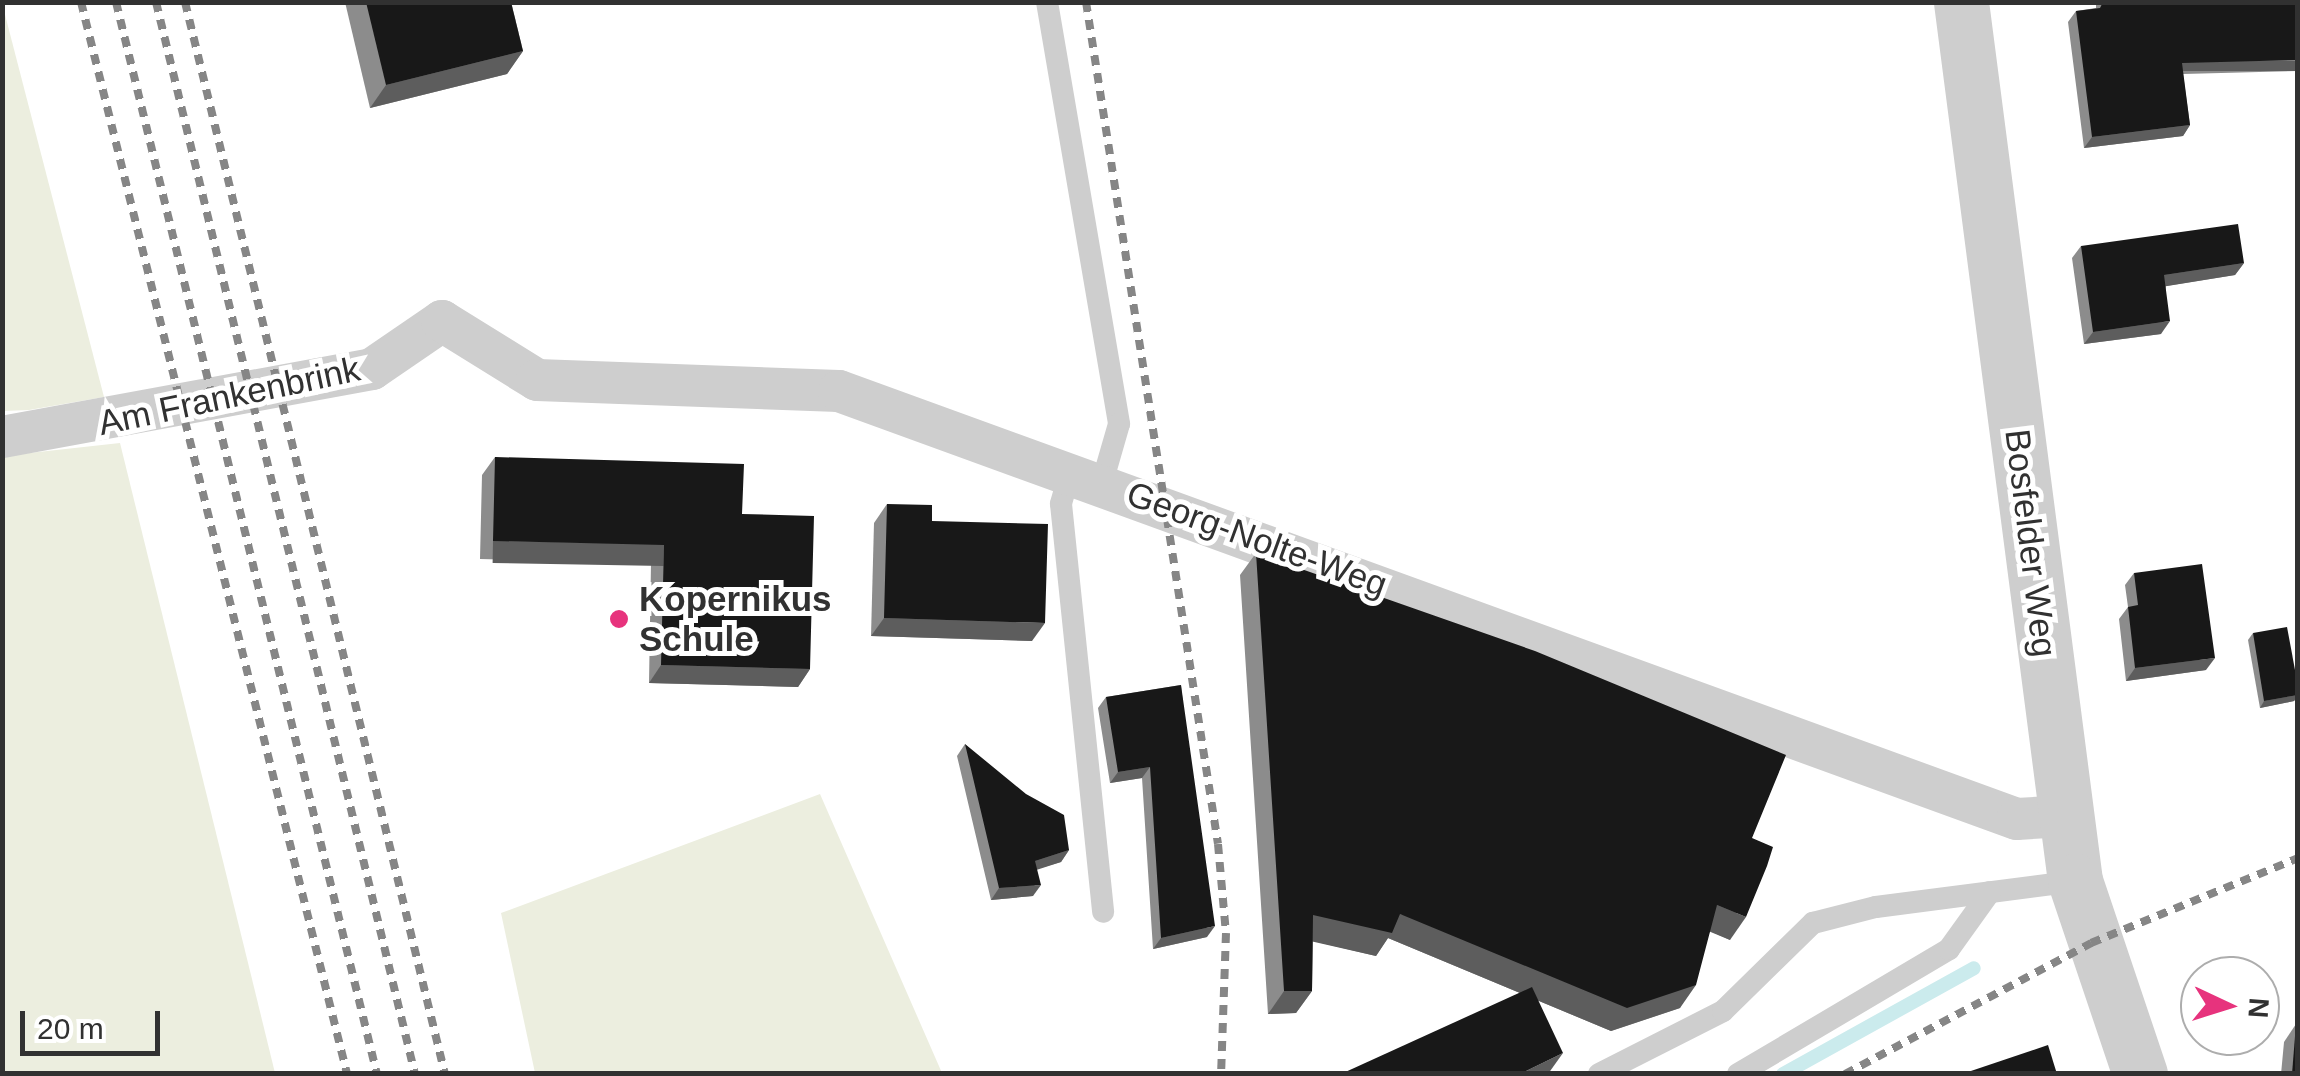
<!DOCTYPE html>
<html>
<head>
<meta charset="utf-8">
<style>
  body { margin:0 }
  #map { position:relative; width:2300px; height:1076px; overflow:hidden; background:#fff; font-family:Arial,sans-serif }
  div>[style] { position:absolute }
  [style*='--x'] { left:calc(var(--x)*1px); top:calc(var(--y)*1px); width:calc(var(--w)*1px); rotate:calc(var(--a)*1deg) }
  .green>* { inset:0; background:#eceedf }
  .stream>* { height:14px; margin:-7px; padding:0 7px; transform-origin:7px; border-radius:7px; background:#cbebed }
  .service>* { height:22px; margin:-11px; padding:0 11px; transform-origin:11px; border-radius:11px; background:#cecece }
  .minor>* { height:42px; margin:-21px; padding:0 21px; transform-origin:21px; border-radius:21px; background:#cecece }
  .tertiary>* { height:55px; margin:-27.5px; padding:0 27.5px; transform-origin:27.5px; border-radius:27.5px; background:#cecece }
  .rail>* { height:8px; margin-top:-4px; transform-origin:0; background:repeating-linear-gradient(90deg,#868686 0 10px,transparent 0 18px) }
  .wall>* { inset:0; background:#8c8c8c }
  .shaded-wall>* { inset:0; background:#5d5d5d; transform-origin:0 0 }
  .building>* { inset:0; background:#181818 }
  .dots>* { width:28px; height:28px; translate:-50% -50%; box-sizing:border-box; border:5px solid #fff; border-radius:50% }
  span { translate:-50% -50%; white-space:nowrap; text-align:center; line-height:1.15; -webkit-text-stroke:10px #fff; paint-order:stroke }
  .street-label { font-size:35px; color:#313131 }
  .poi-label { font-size:35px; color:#313131; font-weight:700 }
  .left { translate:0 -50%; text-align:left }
  .frame { position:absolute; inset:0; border:5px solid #313131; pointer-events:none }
  .north { position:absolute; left:2180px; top:956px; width:100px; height:100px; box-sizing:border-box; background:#fff; border:2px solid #adadad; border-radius:50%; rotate:94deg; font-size:28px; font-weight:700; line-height:40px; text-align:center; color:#313131 }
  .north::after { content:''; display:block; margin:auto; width:35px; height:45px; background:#e7337d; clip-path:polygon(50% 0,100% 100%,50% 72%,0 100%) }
  .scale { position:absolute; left:20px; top:1011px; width:140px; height:45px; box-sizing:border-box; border:5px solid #313131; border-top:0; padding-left:12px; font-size:30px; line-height:35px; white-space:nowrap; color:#313131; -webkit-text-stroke:8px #fff; paint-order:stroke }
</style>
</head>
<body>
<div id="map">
  <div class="green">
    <i style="clip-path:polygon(2px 3px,104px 397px,29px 410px,3px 411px)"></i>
    <i style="clip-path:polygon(120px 443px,251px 975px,275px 1073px,3px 1073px,2px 456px)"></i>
    <i style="clip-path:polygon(820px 794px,942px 1073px,535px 1073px,501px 913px)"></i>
  </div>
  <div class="stream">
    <i style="--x:1783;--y:1074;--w:218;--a:-29"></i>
  </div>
  <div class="service">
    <i style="--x:1047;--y:2;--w:428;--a:80.3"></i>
    <i style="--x:1119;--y:424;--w:61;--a:106.1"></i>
    <i style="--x:1070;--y:472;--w:33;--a:106"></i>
    <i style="--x:1061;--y:504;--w:410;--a:84.1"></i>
    <i style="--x:1599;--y:1074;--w:139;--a:-26.9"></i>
    <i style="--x:1723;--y:1011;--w:126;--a:-44.4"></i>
    <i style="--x:1813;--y:923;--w:65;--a:-14.3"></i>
    <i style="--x:1876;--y:907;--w:201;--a:-7.4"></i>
    <i style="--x:1738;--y:1074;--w:245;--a:-30.6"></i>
    <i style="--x:1949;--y:949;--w:70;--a:-54.3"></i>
  </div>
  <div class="minor">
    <i style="--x:2;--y:437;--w:376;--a:-10.4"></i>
    <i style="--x:372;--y:369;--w:85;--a:-34.4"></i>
    <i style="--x:442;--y:321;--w:112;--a:31.8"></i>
    <i style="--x:537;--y:380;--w:302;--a:2.1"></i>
    <i style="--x:839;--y:391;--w:1253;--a:19.97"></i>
    <i style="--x:2017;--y:819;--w:49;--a:-3.5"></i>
  </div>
  <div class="tertiary">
    <i style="--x:1961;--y:2;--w:886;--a:82.61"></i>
    <i style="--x:2075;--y:881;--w:204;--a:71.4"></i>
  </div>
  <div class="rail">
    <i style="--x:81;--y:2;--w:1105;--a:76.06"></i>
    <i style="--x:116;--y:2;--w:1103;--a:76.32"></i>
    <i style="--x:156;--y:2;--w:1103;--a:76.42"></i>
    <i style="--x:185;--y:2;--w:1103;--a:76.37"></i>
    <i style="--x:1086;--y:2;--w:852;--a:81.09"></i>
    <i style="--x:1218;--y:844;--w:89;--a:84.9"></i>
    <i style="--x:1226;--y:933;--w:141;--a:92"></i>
    <i style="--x:1845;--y:1074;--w:279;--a:-28"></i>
    <i style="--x:2091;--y:943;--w:224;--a:-22.3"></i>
  </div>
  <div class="wall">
    <i style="clip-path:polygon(345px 2px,511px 2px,523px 51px,507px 74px,370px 108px)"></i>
    <i style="clip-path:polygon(2096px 2px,2298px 2px,2298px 71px,2183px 74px,2190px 125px,2183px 136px,2084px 148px,2068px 22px,2076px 11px,2096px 8px)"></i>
    <i style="clip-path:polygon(2081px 246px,2244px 263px,2235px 275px,2166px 286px,2161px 334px,2084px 344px,2072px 258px)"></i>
    <i style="clip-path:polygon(495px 457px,742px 514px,810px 669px,798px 687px,649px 683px,651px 563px,480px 559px,482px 475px)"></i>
    <i style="clip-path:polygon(887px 504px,932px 521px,1032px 641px,871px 636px,874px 523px)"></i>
    <i style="clip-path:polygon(1256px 553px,1752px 838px,1730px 940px,1710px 931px,1680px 1008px,1611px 1031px,1388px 938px,1376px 956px,1313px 941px,1312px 991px,1296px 1013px,1268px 1014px,1240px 575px)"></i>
    <i style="clip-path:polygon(2134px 573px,2206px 670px,2126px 681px,2119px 619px,2128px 607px,2125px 585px)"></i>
    <i style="clip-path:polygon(2253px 633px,2298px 686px,2298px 697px,2294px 701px,2260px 708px,2248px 640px)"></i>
    <i style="clip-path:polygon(1181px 685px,1207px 937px,1153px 949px,1142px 778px,1110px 783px,1098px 708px,1106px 697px)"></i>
    <i style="clip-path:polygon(965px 744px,1069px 850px,1061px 862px,1037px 869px,1033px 896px,991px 900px,957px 756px)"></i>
    <i style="clip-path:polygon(2296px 1024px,2298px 1074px,2281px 1074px,2284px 1042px)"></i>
  </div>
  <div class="shaded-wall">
    <i style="clip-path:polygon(523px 51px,507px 74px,370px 108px,386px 85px)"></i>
    <i style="left:2298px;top:61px;width:10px;height:116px;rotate:90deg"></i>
    <i style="clip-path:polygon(2190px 125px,2183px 136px,2084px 148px,2092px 137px)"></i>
    <i style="clip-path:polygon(2244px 263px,2235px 275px,2155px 288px,2164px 275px)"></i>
    <i style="clip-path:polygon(2170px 321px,2161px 334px,2084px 344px,2093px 332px)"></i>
    <i style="left:493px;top:541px;width:171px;height:22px;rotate:1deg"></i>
    <i style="clip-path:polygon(884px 618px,1045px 623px,1032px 641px,871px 636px)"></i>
    <i style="clip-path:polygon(2215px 658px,2206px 670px,2126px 681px,2135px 668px)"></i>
    <i style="clip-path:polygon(661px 665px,810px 669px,798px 687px,649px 683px)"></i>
    <i style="clip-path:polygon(2298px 695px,2294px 701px,2260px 708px,2264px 701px)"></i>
    <i style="clip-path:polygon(1150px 767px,1142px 778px,1110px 783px,1118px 772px)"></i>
    <i style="clip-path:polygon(1069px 850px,1061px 862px,1027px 873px,1035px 861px)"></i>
    <i style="clip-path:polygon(1041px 885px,1033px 896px,991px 900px,999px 888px)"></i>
    <i style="clip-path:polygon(1717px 905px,1746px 917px,1730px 940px,1701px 928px)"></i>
    <i style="clip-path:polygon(1400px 914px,1696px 985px,1680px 1008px,1611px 1031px,1388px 938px,1376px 956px,1297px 938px,1313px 915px)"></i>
    <i style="clip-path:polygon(1215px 926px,1207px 937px,1153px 949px,1161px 938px)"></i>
    <i style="clip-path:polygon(1284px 991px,1312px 991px,1296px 1013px,1268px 1014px)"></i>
    <i style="clip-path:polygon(1563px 1053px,1548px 1074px,1520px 1074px)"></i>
  </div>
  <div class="building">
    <i style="clip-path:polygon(366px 2px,511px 2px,523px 51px,386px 85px)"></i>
    <i style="clip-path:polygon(2103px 2px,2298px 2px,2298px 60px,2182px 63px,2190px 125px,2092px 137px,2076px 11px,2100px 8px)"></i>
    <i style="clip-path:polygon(2238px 224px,2244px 263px,2164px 275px,2170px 321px,2093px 332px,2081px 246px)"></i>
    <i style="clip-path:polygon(495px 457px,744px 464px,742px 514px,814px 516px,810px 669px,661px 665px,664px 545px,493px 541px)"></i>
    <i style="clip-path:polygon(887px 504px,932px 505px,932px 521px,1048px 524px,1045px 623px,884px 618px)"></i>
    <i style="clip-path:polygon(1256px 553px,1535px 651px,1786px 755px,1752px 838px,1773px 847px,1767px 866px,1746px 917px,1717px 905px,1696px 985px,1627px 1008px,1400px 914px,1392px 933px,1313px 915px,1312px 991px,1284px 991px)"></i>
    <i style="clip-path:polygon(2202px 564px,2215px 658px,2135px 668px,2128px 607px,2138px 605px,2134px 573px)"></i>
    <i style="clip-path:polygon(2287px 627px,2298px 686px,2298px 695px,2264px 701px,2253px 633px)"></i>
    <i style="clip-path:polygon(1181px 685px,1215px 926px,1161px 938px,1150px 767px,1118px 772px,1106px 697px)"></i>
    <i style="clip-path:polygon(965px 744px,1026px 794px,1064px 815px,1069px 850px,1035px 861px,1041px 885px,999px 888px)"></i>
    <i style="clip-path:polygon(1532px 987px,1563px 1053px,1520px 1074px,1341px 1074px)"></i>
    <i style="clip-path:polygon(2296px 1024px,2298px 1074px,2292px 1074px)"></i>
    <i style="clip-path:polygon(2048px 1045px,2057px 1074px,1965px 1074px,1965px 1073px)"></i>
  </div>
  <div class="dots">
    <i style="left:619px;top:619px;background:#e7337d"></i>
  </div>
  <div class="street-label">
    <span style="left:229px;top:396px;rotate:-12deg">Am Frankenbrink</span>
    <span style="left:1257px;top:539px;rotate:20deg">Georg-Nolte-Weg</span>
    <span style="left:2031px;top:543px;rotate:83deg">Bosfelder Weg</span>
  </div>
  <div class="poi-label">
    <span class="left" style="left:639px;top:619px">Kopernikus<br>Schule</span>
  </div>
  <div class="frame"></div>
  <div class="north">N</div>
  <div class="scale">20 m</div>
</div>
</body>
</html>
